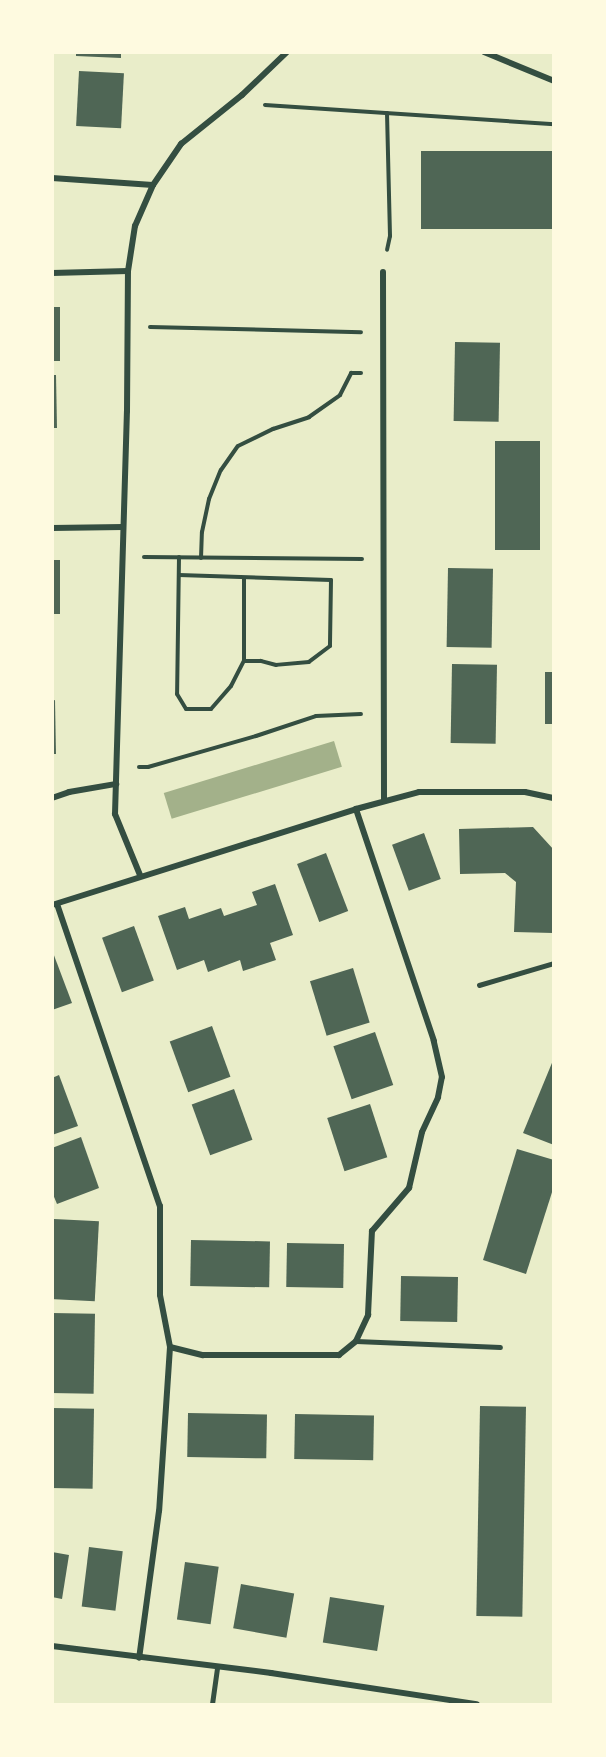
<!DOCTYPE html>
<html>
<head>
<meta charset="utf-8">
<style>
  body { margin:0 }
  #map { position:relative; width:606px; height:1757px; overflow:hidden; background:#e9edc9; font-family:Ubuntu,sans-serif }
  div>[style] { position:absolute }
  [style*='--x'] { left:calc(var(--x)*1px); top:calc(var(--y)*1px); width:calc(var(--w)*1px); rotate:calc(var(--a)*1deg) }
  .water>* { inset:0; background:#a3b18a; transform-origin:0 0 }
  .building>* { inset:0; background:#4f6655; transform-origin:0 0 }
  .path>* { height:4px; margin:-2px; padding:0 2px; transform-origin:2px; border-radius:2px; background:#344e41 }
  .service>* { height:4.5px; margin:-2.25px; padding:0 2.25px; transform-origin:2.25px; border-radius:2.25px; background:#344e41 }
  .minor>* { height:6px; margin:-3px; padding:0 3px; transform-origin:3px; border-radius:3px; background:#344e41 }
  span { translate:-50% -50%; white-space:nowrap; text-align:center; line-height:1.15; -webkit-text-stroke:4.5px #fefae0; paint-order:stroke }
  .frame { position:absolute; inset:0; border:54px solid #fefae0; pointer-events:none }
</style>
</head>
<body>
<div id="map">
  <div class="water">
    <i style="left:334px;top:741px;width:27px;height:178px;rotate:73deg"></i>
  </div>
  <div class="building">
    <i style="clip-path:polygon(76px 52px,121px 52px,121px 58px,76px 56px)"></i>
    <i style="left:79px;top:71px;width:45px;height:55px;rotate:3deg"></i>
    <i style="left:421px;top:151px;width:133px;height:78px"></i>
    <i style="left:52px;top:307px;width:8px;height:54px"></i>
    <i style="left:455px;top:342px;width:45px;height:79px;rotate:1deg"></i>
    <i style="clip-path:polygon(52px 375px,56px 375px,57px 428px,52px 428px)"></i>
    <i style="left:495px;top:441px;width:45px;height:109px"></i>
    <i style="left:52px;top:560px;width:8px;height:54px"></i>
    <i style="left:448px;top:568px;width:45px;height:79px;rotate:1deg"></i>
    <i style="left:452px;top:664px;width:45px;height:79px;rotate:1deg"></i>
    <i style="left:545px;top:672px;width:9px;height:52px"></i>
    <i style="clip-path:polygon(55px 700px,56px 754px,52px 754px,52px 701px)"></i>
    <i style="clip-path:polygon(533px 827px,554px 850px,553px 933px,514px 932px,516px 882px,505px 873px,460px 874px,459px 829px)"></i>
    <i style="left:424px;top:833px;width:49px;height:34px;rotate:70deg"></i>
    <i style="left:326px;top:853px;width:62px;height:31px;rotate:69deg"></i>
    <i style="clip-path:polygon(275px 884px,293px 935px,270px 943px,276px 960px,243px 971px,240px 960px,208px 972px,204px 960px,177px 970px,158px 916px,185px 907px,189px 919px,221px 908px,224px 916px,257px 905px,252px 892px)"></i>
    <i style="left:134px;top:926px;width:58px;height:34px;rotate:70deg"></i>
    <i style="clip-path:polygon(52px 950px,72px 1003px,52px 1010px)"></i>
    <i style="left:353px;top:968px;width:57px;height:45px;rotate:73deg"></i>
    <i style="left:212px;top:1026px;width:54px;height:45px;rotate:70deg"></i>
    <i style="left:375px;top:1032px;width:56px;height:44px;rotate:71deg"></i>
    <i style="clip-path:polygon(554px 1058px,554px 1145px,523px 1133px)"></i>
    <i style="clip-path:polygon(59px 1075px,78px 1126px,52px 1135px,52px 1078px)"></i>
    <i style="left:234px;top:1089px;width:54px;height:45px;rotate:70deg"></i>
    <i style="left:370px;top:1104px;width:56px;height:45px;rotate:72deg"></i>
    <i style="clip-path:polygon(81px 1137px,99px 1188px,57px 1204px,52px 1192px,52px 1148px)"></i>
    <i style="clip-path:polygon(517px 1149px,554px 1160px,554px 1186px,526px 1274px,483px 1260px)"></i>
    <i style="left:54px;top:1219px;width:45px;height:80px;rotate:3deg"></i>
    <i style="left:191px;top:1240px;width:79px;height:46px;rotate:1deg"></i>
    <i style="left:287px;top:1243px;width:57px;height:44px;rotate:1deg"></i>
    <i style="left:401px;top:1276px;width:57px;height:45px;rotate:1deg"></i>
    <i style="left:52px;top:1313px;width:43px;height:80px;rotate:1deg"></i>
    <i style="left:480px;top:1406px;width:46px;height:210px;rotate:1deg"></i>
    <i style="left:52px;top:1408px;width:42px;height:80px;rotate:1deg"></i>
    <i style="left:188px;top:1413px;width:79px;height:44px;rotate:1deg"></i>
    <i style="left:295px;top:1414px;width:79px;height:45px;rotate:1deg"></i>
    <i style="left:89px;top:1547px;width:34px;height:60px;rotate:7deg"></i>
    <i style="clip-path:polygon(52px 1552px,69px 1555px,62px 1599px,52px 1597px)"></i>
    <i style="left:185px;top:1562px;width:34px;height:58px;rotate:8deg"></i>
    <i style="left:241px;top:1584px;width:54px;height:45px;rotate:10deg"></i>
    <i style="left:330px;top:1597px;width:55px;height:46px;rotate:9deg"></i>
  </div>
  <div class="path">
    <i style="--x:265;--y:105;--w:290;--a:3.8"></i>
    <i style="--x:387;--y:113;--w:123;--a:88.6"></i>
    <i style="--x:390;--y:236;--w:14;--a:102"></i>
    <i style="--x:150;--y:327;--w:211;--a:1.4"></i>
    <i style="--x:144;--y:557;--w:218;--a:0.5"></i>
    <i style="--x:179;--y:557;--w:137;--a:90.8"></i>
    <i style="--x:177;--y:694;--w:17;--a:59"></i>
    <i style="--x:186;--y:709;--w:25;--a:0"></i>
    <i style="--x:211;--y:709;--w:30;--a:-49"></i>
    <i style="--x:231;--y:686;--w:28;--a:-63"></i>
    <i style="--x:244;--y:661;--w:83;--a:-90"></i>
    <i style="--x:201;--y:558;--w:26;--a:-88"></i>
    <i style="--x:202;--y:532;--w:34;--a:-78"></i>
    <i style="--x:209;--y:499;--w:31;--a:-68"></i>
    <i style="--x:221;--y:470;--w:29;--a:-55"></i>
    <i style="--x:238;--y:446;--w:39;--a:-26"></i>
    <i style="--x:273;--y:429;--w:38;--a:-18"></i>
    <i style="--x:309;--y:417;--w:38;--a:-35"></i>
    <i style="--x:340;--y:395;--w:25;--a:-63"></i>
    <i style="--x:351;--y:373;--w:10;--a:0"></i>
    <i style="--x:179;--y:575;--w:152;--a:1.9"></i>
    <i style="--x:331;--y:580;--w:66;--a:90.9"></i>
    <i style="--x:330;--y:646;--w:26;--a:143"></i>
    <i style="--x:309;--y:662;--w:33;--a:175"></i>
    <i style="--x:276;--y:665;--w:16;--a:-165"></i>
    <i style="--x:261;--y:661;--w:17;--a:180"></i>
    <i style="--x:139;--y:767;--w:9;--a:0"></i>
    <i style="--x:148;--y:767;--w:112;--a:-16"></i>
    <i style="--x:256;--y:736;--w:63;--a:-18.4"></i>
    <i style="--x:316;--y:716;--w:45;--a:-2.5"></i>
  </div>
  <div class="service">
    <i style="--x:479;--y:985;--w:78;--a:-16.3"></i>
    <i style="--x:356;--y:1341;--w:144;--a:2.4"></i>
    <i style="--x:212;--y:1704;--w:37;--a:-82"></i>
  </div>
  <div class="minor">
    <i style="--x:484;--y:52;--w:76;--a:22.5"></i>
    <i style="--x:52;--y:178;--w:101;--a:4"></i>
    <i style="--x:383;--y:272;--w:529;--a:89.89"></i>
    <i style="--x:52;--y:273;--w:76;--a:-1.5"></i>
    <i style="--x:52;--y:528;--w:71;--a:-0.8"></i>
    <i style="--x:52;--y:798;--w:18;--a:-19"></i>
    <i style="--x:69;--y:792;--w:48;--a:-9.7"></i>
    <i style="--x:140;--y:875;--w:66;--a:-112.3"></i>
    <i style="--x:115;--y:814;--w:403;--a:-88.3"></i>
    <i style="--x:127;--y:411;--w:140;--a:-89.6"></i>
    <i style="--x:128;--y:271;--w:46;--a:-81.2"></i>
    <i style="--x:135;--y:226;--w:45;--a:-66.3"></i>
    <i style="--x:153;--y:185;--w:50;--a:-55.7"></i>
    <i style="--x:181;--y:144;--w:78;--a:-38.8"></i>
    <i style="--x:242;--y:95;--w:62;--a:-43.7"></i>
    <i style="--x:57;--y:904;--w:319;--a:71.2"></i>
    <i style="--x:160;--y:1206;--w:89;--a:90"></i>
    <i style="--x:160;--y:1295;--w:53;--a:79.1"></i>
    <i style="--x:170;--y:1347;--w:164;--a:93.8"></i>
    <i style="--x:159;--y:1511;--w:148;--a:97.7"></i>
    <i style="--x:52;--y:905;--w:319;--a:-17.5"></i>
    <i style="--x:356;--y:809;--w:65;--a:-15.1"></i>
    <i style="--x:419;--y:792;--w:106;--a:0"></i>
    <i style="--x:525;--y:792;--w:30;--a:12"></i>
    <i style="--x:170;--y:1347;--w:34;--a:14"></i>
    <i style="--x:203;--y:1355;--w:136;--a:0"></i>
    <i style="--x:339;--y:1355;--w:22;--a:-39"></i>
    <i style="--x:356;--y:1341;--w:29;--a:-65"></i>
    <i style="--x:368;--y:1315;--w:84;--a:-87.3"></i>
    <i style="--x:372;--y:1231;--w:57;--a:-49.3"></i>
    <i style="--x:409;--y:1188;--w:57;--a:-76.9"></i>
    <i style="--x:422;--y:1132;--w:38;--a:-65"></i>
    <i style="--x:438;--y:1097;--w:20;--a:-79"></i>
    <i style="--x:442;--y:1077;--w:37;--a:-103"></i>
    <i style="--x:434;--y:1041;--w:245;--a:-108.6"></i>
    <i style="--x:52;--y:1646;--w:221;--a:7"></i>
    <i style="--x:271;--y:1673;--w:208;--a:8.6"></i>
  </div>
  <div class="frame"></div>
</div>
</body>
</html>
